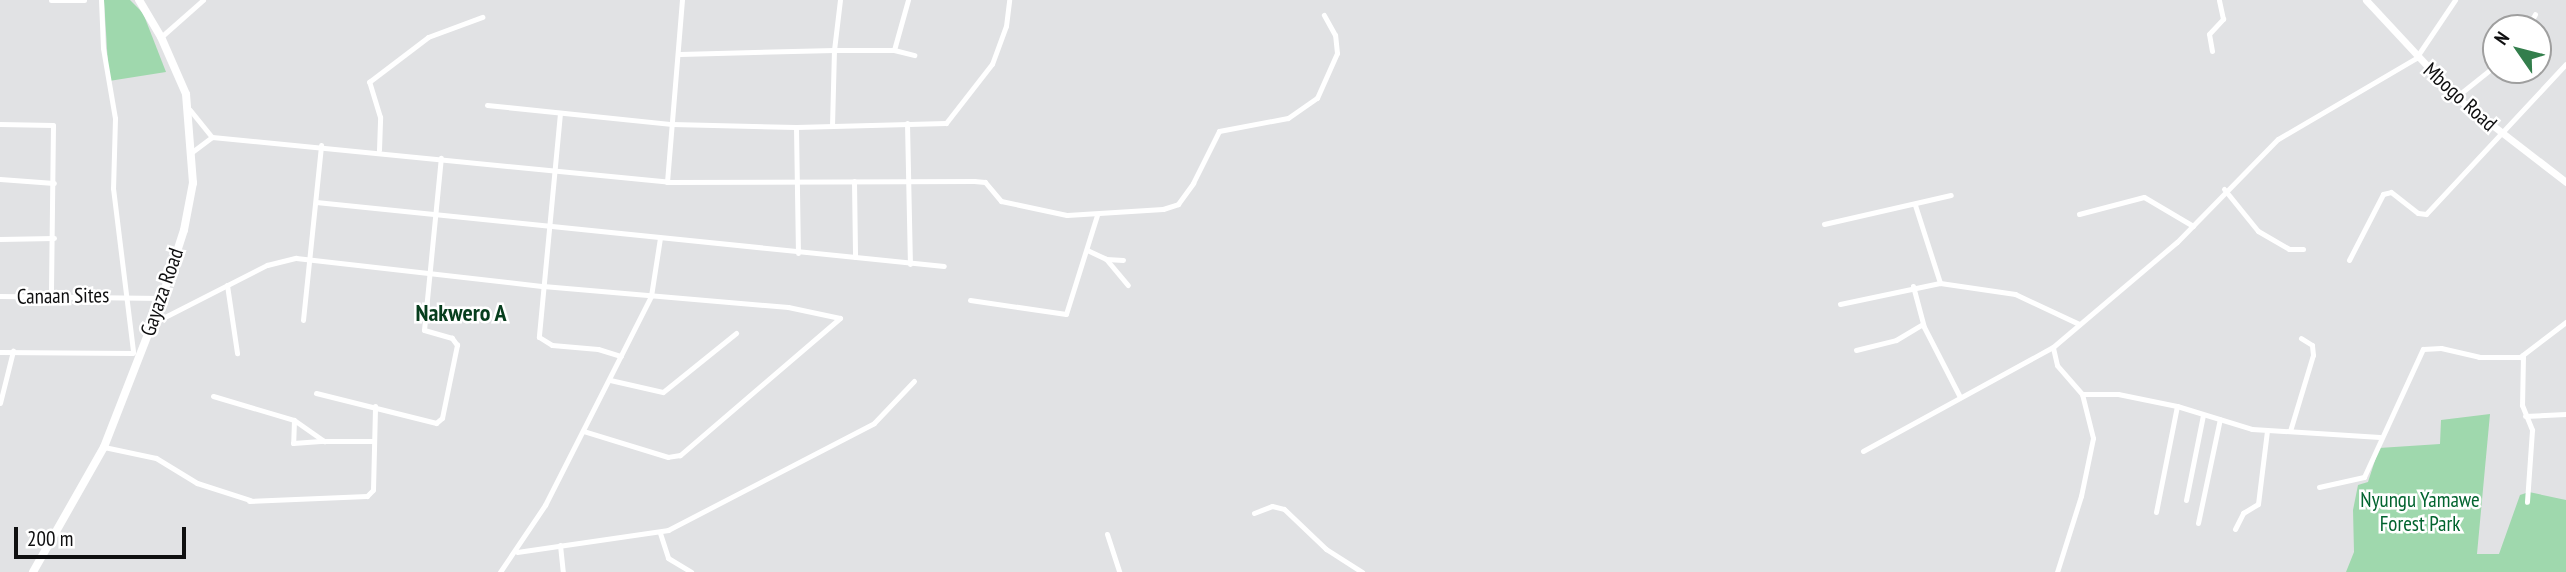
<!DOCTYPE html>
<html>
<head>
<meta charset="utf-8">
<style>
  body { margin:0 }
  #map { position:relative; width:2566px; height:572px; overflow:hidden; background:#e1e2e4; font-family:"PT Sans Narrow",sans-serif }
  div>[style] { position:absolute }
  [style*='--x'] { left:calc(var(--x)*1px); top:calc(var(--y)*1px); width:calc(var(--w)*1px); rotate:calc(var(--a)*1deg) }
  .green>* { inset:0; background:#9fd8ad }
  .street>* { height:5px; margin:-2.5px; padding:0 2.5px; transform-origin:2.5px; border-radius:2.5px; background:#fff }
  .secondary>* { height:7px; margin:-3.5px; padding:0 3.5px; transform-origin:3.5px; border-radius:3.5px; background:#fff }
  .primary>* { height:8px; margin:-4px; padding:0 4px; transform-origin:4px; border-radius:4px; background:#fff }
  span { translate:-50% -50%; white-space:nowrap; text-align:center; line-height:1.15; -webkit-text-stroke:5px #fff; paint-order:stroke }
  .street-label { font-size:21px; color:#0f0f10 }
  .park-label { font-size:21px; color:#02642f }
  .quarter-label { font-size:24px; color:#063e1d; font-weight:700 }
  .north { position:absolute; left:2482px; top:14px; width:70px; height:70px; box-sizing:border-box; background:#fff; border:2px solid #9f9f9f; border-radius:50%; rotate:305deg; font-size:19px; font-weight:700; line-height:28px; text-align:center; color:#0f0f10 }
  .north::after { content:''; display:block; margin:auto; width:24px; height:32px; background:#337e4c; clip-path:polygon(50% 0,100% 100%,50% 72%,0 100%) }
  .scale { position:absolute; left:14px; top:527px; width:172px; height:32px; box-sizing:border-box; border:4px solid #0f0f10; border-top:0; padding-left:9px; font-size:21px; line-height:24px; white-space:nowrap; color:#0f0f10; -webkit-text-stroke:5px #fff; paint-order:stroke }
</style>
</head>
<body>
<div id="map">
  <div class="green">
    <i style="clip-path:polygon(104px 0,130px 0,143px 13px,166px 72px,109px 81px)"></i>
    <i style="clip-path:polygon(2490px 414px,2477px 554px,2499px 554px,2520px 495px,2529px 492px,2566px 500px,2566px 572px,2346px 572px,2354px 552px,2353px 510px,2358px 485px,2368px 482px,2379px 448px,2440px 444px,2441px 420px)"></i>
  </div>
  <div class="street">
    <i style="--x:51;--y:0;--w:33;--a:0"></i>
    <i style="--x:101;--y:0;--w:48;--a:87.6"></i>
    <i style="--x:103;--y:48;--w:71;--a:80.3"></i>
    <i style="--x:115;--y:118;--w:70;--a:91.6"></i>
    <i style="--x:113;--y:188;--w:165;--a:83"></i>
    <i style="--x:2527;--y:28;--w:16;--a:-60"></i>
    <i style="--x:161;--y:37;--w:56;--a:-41.4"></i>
    <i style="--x:894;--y:50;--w:21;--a:14"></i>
    <i style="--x:2212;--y:51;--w:17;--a:-100"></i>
    <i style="--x:2209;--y:34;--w:21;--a:-47"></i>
    <i style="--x:2223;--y:19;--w:19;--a:-102"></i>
    <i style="--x:680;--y:54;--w:154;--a:-1.5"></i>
    <i style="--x:834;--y:50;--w:50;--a:-83.2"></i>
    <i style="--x:2456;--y:97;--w:51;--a:-38.7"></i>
    <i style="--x:487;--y:105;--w:186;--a:5.9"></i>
    <i style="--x:672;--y:124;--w:124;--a:1.4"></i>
    <i style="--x:796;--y:127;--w:150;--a:-1.5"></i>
    <i style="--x:946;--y:123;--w:75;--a:-52.1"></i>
    <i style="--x:992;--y:64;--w:40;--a:-69.8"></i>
    <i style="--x:1006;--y:26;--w:26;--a:-83"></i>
    <i style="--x:190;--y:110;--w:35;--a:51"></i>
    <i style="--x:560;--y:113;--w:225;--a:95.4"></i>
    <i style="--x:539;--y:337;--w:15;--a:32"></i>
    <i style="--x:552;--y:345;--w:46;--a:5"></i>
    <i style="--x:598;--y:349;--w:24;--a:17"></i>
    <i style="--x:907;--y:123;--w:141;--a:88.8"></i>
    <i style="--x:0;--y:124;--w:53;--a:1.1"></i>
    <i style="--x:53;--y:125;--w:172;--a:90.7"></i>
    <i style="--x:832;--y:126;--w:76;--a:-88.5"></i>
    <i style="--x:834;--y:50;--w:60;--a:0"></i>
    <i style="--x:894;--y:50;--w:52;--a:-74.4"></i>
    <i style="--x:796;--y:127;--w:126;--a:89.1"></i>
    <i style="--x:379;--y:150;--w:33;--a:-88"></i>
    <i style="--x:380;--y:117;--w:37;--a:-107"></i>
    <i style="--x:369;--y:82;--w:74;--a:-37.3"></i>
    <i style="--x:428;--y:37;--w:58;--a:-20.3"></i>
    <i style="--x:192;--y:152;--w:25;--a:-37"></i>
    <i style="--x:212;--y:137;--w:457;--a:5.6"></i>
    <i style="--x:667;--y:182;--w:307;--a:-0.2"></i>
    <i style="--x:974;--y:181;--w:11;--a:5"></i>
    <i style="--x:985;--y:182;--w:25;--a:50"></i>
    <i style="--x:1001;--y:201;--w:67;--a:12"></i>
    <i style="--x:1067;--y:215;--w:96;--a:-3.6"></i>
    <i style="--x:1163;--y:209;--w:16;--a:-18"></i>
    <i style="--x:1178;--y:204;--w:26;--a:-54"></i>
    <i style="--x:1193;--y:183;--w:58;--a:-63.4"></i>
    <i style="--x:1219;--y:131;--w:70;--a:-10.7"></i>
    <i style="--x:1288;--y:118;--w:35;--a:-35"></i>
    <i style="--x:1317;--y:98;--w:49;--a:-66"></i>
    <i style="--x:1337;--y:53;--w:18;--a:-96"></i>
    <i style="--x:1335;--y:35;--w:23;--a:-119"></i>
    <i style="--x:0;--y:179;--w:54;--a:4.2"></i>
    <i style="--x:854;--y:181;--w:76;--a:89.2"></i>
    <i style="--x:667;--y:182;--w:183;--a:-85.3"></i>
    <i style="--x:2224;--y:189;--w:54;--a:51"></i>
    <i style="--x:2258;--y:231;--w:36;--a:30"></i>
    <i style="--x:2289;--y:249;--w:14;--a:0"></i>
    <i style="--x:316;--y:202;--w:631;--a:5.82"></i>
    <i style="--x:1915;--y:205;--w:82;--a:72.2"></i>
    <i style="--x:2079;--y:214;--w:67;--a:-14.7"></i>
    <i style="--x:2144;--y:197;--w:57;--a:30.6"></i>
    <i style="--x:1824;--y:224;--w:130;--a:-12.9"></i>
    <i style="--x:0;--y:239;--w:54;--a:-1.1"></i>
    <i style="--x:1087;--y:250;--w:21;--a:25"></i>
    <i style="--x:1106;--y:259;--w:17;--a:3"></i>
    <i style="--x:1106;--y:259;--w:34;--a:50"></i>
    <i style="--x:2349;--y:260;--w:74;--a:-62.7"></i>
    <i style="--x:2383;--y:194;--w:8;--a:-14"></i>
    <i style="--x:2391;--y:192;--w:34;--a:38"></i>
    <i style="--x:2418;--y:213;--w:8;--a:7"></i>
    <i style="--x:2426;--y:214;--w:205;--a:-47"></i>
    <i style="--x:227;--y:285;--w:69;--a:81.6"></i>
    <i style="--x:1913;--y:286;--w:42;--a:75"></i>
    <i style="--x:1924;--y:327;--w:79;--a:62.8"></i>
    <i style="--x:0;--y:296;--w:162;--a:0.7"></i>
    <i style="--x:970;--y:300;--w:97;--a:8.3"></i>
    <i style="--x:1066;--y:314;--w:104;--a:-72.6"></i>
    <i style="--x:1840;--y:304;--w:102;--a:-11.9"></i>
    <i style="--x:1940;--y:283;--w:76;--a:8.3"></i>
    <i style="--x:2015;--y:294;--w:71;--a:25.1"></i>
    <i style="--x:303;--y:320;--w:176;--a:-84.1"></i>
    <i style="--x:153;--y:323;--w:128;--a:-27"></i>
    <i style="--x:267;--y:265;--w:30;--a:-14"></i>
    <i style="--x:296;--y:258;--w:249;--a:6.5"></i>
    <i style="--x:543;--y:286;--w:246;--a:4.9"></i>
    <i style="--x:788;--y:307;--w:53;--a:11.9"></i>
    <i style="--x:840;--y:318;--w:211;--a:139.4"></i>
    <i style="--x:680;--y:455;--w:12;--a:171"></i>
    <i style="--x:668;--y:457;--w:89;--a:-163"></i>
    <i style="--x:1856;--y:350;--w:41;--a:-14"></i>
    <i style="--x:1896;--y:340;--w:31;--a:-31"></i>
    <i style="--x:0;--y:352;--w:133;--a:0.4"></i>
    <i style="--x:2523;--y:355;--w:50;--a:91.1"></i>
    <i style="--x:2522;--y:405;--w:27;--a:68"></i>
    <i style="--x:2532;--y:430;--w:72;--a:94"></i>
    <i style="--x:610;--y:380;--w:54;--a:12.8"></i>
    <i style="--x:663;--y:392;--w:94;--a:-38.9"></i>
    <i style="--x:316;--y:393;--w:124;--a:14"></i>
    <i style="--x:436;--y:423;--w:8;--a:-40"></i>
    <i style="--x:442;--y:418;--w:75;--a:-78.4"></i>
    <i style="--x:457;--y:345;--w:9;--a:-126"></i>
    <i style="--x:452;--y:338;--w:29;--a:-164"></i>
    <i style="--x:424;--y:330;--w:173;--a:-84.4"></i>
    <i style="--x:2082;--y:394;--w:36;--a:0"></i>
    <i style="--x:2118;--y:394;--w:60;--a:11.5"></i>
    <i style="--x:2177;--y:406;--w:78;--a:17"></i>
    <i style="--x:2252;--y:429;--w:128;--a:3.6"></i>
    <i style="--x:213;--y:396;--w:84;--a:16.5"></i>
    <i style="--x:294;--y:420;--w:37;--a:35"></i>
    <i style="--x:324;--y:441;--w:48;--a:0"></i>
    <i style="--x:0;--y:403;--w:54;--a:-76"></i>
    <i style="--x:2525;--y:416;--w:41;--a:-2.8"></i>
    <i style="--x:294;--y:420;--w:23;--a:92"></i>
    <i style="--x:293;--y:443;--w:31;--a:-4"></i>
    <i style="--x:2290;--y:431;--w:79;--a:-73.2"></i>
    <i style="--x:2313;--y:355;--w:10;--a:-96"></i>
    <i style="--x:2312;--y:345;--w:13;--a:-148"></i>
    <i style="--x:104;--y:447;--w:53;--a:11.9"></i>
    <i style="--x:156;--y:458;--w:48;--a:31.4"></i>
    <i style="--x:197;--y:483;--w:56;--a:17.8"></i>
    <i style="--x:1863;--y:451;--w:217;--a:-28.7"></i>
    <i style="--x:2319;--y:487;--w:46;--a:-12.5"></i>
    <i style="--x:2364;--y:477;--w:141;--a:-65.3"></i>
    <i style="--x:2423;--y:349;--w:18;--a:-3"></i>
    <i style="--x:2441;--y:348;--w:39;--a:13"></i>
    <i style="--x:2479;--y:357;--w:41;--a:0"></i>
    <i style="--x:2520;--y:357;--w:58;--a:-37.3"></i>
    <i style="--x:2186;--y:500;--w:87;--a:-78.7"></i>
    <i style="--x:249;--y:501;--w:118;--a:-2.4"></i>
    <i style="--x:367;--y:496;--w:8;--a:-45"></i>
    <i style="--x:373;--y:490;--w:84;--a:-88.6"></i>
    <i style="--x:2156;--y:512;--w:108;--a:-78.8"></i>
    <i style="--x:1254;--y:513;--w:19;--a:-21"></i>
    <i style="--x:1272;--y:506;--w:12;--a:14"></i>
    <i style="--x:1284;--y:509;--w:58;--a:43.6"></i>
    <i style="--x:1326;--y:549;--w:43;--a:32.6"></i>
    <i style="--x:2198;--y:523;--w:106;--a:-78.1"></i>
    <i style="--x:2235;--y:529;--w:18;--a:-63"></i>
    <i style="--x:2243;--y:513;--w:17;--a:-31"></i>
    <i style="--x:2258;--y:504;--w:74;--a:-83"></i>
    <i style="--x:660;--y:533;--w:26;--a:72"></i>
    <i style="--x:668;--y:558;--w:27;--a:31"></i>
    <i style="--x:1107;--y:534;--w:40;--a:72"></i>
    <i style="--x:560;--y:545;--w:27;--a:84"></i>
    <i style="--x:517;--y:552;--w:153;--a:-8.3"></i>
    <i style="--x:668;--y:530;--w:232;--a:-27.4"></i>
    <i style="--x:874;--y:423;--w:58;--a:-46.4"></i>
    <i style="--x:500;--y:572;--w:81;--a:-56.1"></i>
    <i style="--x:545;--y:505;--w:234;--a:-63.1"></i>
    <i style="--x:651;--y:296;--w:59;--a:-81.2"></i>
    <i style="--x:2057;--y:572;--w:80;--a:-72.5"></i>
    <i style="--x:2081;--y:496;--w:59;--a:-78.3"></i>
    <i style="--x:2093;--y:438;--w:45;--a:-104"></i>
    <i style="--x:2082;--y:394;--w:38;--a:-131"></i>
    <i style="--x:2057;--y:365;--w:18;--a:-103"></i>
    <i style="--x:2053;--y:347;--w:162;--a:-40.3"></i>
    <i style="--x:2177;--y:242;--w:144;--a:-45.6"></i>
    <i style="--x:2278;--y:139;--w:160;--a:-30.4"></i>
    <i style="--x:2416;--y:58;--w:70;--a:-56.1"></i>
  </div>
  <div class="secondary">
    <i style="--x:2366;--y:0;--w:132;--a:47.1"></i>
    <i style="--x:2456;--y:97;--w:139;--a:37.7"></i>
  </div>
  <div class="primary">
    <i style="--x:33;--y:572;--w:144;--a:-60.4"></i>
    <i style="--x:104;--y:447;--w:160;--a:-68.7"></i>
    <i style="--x:162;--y:298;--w:71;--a:-72.1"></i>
    <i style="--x:184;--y:230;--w:48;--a:-79.2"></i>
    <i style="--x:193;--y:183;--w:89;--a:-94.5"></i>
    <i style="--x:186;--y:94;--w:62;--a:-113.7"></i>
    <i style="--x:161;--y:37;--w:43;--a:-120.7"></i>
  </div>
  <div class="street-label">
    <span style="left:2460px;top:97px;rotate:42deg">Mbogo Road</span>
    <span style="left:162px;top:292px;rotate:-71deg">Gayaza Road</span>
    <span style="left:63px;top:296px;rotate:-1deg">Canaan Sites</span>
  </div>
  <div class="park-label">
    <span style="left:2420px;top:512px">Nyungu Yamawe<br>Forest Park</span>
  </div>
  <div class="quarter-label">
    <span style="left:461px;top:313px">Nakwero A</span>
  </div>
  <div class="north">N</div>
  <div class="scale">200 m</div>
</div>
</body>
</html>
